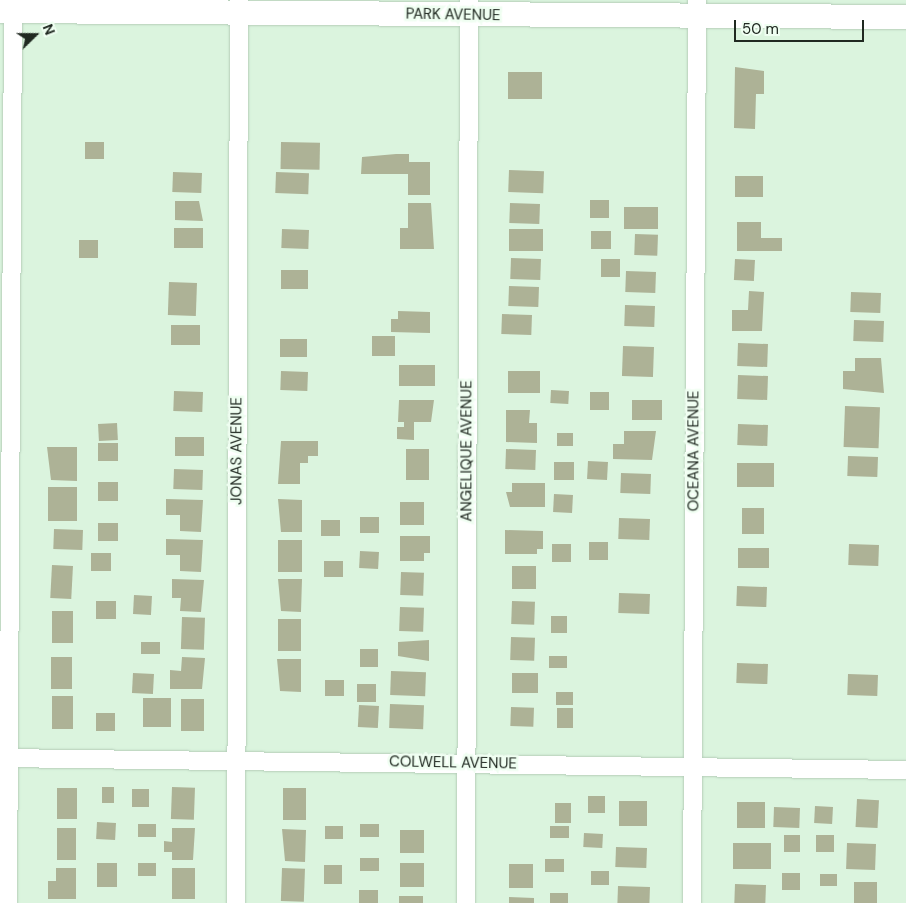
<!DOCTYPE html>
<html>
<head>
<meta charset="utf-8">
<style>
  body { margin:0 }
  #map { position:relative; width:906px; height:903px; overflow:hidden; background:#dbf4de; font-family:"DM Sans",sans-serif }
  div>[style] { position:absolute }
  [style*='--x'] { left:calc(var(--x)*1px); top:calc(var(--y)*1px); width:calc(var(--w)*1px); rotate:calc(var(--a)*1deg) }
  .building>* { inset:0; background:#adb296; transform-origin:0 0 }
  .roads { filter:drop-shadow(0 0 1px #b3ccb7) drop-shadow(0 0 1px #b3ccb7) }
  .street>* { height:18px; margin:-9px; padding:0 9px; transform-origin:9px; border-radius:9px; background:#fff }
  .secondary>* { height:24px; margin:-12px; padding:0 12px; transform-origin:12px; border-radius:12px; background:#fff }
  span { translate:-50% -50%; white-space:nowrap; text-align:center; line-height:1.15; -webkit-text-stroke:5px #effef1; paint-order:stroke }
  .street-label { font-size:15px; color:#202921 }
  .north { position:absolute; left:10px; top:10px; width:50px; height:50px; -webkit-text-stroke:4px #effef1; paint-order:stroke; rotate:68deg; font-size:14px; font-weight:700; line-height:20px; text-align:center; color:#202921 }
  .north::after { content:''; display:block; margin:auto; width:18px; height:22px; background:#202921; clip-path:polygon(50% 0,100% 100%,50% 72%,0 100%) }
  .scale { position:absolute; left:734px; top:20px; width:130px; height:22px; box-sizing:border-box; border:2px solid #202921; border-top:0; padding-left:6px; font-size:15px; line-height:18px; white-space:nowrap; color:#202921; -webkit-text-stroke:4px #effef1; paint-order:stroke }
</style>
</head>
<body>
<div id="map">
  <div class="building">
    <i style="clip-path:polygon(735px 67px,764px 71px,764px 94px,756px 94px,755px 129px,734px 128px)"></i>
    <i style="left:508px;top:72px;width:34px;height:27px"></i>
    <i style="left:85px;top:142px;width:19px;height:17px"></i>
    <i style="left:281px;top:142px;width:39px;height:27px;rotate:1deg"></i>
    <i style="clip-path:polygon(396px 154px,409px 154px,409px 162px,430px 162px,430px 195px,408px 195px,408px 174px,361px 174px,362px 157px)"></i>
    <i style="left:509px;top:170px;width:35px;height:22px;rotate:2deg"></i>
    <i style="left:173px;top:172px;width:29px;height:20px;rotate:2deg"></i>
    <i style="left:276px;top:172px;width:33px;height:21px;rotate:2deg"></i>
    <i style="left:735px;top:176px;width:28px;height:21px"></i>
    <i style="left:590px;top:200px;width:19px;height:18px"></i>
    <i style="clip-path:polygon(175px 201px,199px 201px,203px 221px,175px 220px)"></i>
    <i style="clip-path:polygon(408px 203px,431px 203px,434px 249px,400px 249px,400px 228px,408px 228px)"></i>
    <i style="left:510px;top:203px;width:30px;height:20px;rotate:2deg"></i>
    <i style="left:624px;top:207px;width:34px;height:22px"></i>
    <i style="clip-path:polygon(737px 222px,761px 222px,761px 238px,782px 238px,782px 251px,737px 251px)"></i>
    <i style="left:174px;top:228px;width:29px;height:20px"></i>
    <i style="left:282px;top:229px;width:27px;height:19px;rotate:2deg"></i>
    <i style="left:509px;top:229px;width:34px;height:22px"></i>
    <i style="left:591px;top:231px;width:20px;height:18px"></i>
    <i style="left:635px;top:234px;width:23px;height:21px;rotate:2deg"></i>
    <i style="left:79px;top:240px;width:19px;height:18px"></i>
    <i style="left:511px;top:258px;width:30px;height:21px;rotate:2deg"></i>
    <i style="left:601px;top:259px;width:19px;height:18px"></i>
    <i style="left:735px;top:259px;width:20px;height:21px;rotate:3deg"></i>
    <i style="left:281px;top:270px;width:27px;height:19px"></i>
    <i style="left:626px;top:271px;width:30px;height:21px;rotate:2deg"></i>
    <i style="left:169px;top:282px;width:28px;height:33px;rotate:2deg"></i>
    <i style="left:509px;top:286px;width:30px;height:20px;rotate:2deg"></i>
    <i style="clip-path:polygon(749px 291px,764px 292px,762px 331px,732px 331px,732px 310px,748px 310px)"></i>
    <i style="left:851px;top:292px;width:30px;height:20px;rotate:2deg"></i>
    <i style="left:625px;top:305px;width:30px;height:21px;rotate:2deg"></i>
    <i style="clip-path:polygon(398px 311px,430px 312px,430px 333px,391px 332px,391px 319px,398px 319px)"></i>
    <i style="left:502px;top:314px;width:30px;height:20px;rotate:2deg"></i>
    <i style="left:854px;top:320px;width:30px;height:21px;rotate:2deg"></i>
    <i style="left:171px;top:325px;width:29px;height:20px"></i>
    <i style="left:372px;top:336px;width:23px;height:20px"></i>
    <i style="left:280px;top:339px;width:27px;height:18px"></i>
    <i style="left:738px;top:343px;width:30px;height:23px;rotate:2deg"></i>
    <i style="left:623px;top:346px;width:31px;height:30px;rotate:2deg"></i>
    <i style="clip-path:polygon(855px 358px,881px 358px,884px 393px,843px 389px,843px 371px,855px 371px)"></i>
    <i style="left:399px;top:365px;width:36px;height:21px"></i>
    <i style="left:281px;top:371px;width:27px;height:19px;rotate:2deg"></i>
    <i style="left:508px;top:371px;width:32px;height:22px"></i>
    <i style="left:738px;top:375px;width:30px;height:24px;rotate:2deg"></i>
    <i style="left:551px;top:390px;width:18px;height:13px;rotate:3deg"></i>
    <i style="left:174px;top:391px;width:29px;height:20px;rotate:2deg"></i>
    <i style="left:590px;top:392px;width:19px;height:18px"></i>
    <i style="clip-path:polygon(399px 400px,434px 400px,431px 422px,414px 422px,414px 440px,397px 439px,397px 427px,404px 427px,404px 422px,398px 422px)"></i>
    <i style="left:632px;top:400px;width:30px;height:20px"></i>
    <i style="left:845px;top:406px;width:35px;height:41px;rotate:2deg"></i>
    <i style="clip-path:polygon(506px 410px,530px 410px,529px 423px,537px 423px,537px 443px,506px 442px)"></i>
    <i style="left:117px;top:423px;width:17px;height:19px;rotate:87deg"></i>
    <i style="left:738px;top:424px;width:30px;height:21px;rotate:2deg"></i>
    <i style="clip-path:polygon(624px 431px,656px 431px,652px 460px,613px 459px,613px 444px,624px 444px)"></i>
    <i style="left:557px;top:433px;width:16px;height:13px"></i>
    <i style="left:175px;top:437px;width:29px;height:19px"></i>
    <i style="clip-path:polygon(281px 441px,318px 441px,318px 456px,308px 456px,308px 463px,300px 463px,300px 484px,278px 484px)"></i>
    <i style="left:98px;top:443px;width:20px;height:18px"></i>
    <i style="clip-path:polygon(47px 447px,77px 447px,77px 481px,51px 480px)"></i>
    <i style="left:406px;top:449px;width:23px;height:31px"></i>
    <i style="left:506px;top:449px;width:30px;height:20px;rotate:2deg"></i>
    <i style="left:848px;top:456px;width:30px;height:20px;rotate:2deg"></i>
    <i style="left:588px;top:461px;width:20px;height:18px;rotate:3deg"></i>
    <i style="left:554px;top:462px;width:20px;height:18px"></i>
    <i style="left:737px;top:463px;width:37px;height:24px"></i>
    <i style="left:174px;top:469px;width:29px;height:20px;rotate:2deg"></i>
    <i style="left:621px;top:473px;width:30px;height:20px;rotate:2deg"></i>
    <i style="left:98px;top:482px;width:20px;height:19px"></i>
    <i style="clip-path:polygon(512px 483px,545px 483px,545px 507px,510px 507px,506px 492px,512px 492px)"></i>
    <i style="left:48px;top:487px;width:29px;height:34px"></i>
    <i style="left:554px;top:494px;width:19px;height:18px;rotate:3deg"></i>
    <i style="clip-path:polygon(166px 499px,203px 500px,201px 532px,180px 531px,180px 515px,166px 515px)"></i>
    <i style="clip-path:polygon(278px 499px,302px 500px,302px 532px,281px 532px)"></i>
    <i style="left:400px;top:502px;width:24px;height:23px"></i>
    <i style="left:742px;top:508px;width:22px;height:26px"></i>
    <i style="left:360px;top:517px;width:19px;height:16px"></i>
    <i style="left:619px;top:518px;width:31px;height:21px;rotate:2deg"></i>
    <i style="left:321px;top:520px;width:19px;height:16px"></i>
    <i style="left:98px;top:523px;width:20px;height:18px"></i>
    <i style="left:54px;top:529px;width:29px;height:20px;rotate:2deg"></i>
    <i style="clip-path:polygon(505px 530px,543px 531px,543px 549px,537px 549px,537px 554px,505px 554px)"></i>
    <i style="clip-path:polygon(400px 536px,430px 536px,430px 553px,424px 553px,424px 561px,400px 561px)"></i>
    <i style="clip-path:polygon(166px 539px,203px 540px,201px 572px,180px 571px,180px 555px,166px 555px)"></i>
    <i style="left:278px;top:540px;width:24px;height:32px"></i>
    <i style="left:589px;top:542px;width:19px;height:18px"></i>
    <i style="left:552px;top:544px;width:19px;height:18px"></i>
    <i style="left:849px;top:544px;width:30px;height:21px;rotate:2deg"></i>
    <i style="left:738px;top:548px;width:31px;height:20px"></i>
    <i style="left:360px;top:551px;width:19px;height:17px;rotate:3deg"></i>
    <i style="left:91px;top:553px;width:20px;height:18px"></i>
    <i style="left:324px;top:561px;width:19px;height:16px"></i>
    <i style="left:52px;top:565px;width:21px;height:33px;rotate:3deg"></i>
    <i style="left:512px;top:566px;width:24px;height:23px"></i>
    <i style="left:401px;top:572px;width:23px;height:23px;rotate:2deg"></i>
    <i style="clip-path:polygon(172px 579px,204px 580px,201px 612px,180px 611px,181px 598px,172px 598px)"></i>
    <i style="clip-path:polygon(278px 579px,302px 579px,301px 612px,281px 611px)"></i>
    <i style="left:737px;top:586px;width:30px;height:20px;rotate:2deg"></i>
    <i style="left:619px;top:593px;width:31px;height:20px;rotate:2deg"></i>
    <i style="left:134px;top:595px;width:18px;height:19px;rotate:3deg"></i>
    <i style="left:96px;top:601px;width:20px;height:18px"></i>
    <i style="left:512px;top:601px;width:23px;height:23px;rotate:2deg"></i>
    <i style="left:400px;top:607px;width:24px;height:24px;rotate:2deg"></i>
    <i style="left:52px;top:611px;width:21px;height:32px"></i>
    <i style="left:551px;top:616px;width:16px;height:17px"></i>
    <i style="left:182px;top:617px;width:23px;height:32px;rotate:2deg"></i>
    <i style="left:278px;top:619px;width:23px;height:32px"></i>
    <i style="left:511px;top:637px;width:24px;height:23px;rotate:2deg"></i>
    <i style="clip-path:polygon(429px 640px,429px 661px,398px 656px,398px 642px)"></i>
    <i style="left:141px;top:642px;width:19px;height:12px"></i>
    <i style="left:360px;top:649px;width:18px;height:18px"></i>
    <i style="left:549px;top:656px;width:18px;height:12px"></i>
    <i style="left:51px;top:657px;width:21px;height:32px"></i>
    <i style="clip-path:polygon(182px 657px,205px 658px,202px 689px,170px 689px,170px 670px,181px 671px)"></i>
    <i style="clip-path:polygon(277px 659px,301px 659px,301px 692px,280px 691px)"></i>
    <i style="left:737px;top:663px;width:31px;height:20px;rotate:2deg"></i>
    <i style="left:391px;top:671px;width:35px;height:24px;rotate:2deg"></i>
    <i style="left:133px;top:673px;width:21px;height:20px;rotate:3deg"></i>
    <i style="left:512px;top:673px;width:26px;height:20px"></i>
    <i style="left:848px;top:674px;width:30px;height:21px;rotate:2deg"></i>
    <i style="left:325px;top:680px;width:19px;height:16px"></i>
    <i style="left:357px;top:684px;width:19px;height:18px"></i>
    <i style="left:556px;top:692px;width:17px;height:13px"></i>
    <i style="left:52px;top:696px;width:21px;height:33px"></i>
    <i style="left:143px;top:698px;width:28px;height:29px"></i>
    <i style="left:181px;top:699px;width:23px;height:32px"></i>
    <i style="left:390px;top:704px;width:34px;height:24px;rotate:2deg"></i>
    <i style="left:359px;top:705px;width:20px;height:22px;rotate:3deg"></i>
    <i style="left:511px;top:707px;width:23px;height:19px;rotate:2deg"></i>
    <i style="left:557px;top:708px;width:16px;height:20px"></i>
    <i style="left:96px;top:713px;width:19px;height:18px"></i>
    <i style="left:102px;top:787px;width:12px;height:16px"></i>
    <i style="left:172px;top:787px;width:23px;height:32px;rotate:2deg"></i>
    <i style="left:57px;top:788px;width:20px;height:31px"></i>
    <i style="left:283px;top:788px;width:23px;height:32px"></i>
    <i style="left:132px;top:789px;width:17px;height:18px"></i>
    <i style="left:588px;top:796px;width:17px;height:17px"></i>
    <i style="left:857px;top:799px;width:22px;height:28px;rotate:3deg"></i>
    <i style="left:619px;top:801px;width:28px;height:25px"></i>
    <i style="left:737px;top:802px;width:28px;height:26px"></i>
    <i style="left:555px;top:803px;width:16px;height:20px"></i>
    <i style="left:815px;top:806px;width:18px;height:17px;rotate:3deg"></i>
    <i style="left:774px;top:807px;width:26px;height:20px;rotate:2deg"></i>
    <i style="left:97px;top:822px;width:19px;height:17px;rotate:3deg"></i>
    <i style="left:138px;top:824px;width:18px;height:13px"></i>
    <i style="left:360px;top:824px;width:19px;height:13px"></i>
    <i style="left:325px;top:826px;width:18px;height:13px"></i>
    <i style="left:550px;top:826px;width:19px;height:12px"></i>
    <i style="left:57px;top:828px;width:19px;height:32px"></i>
    <i style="clip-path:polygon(172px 828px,195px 828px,193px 860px,172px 860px,172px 852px,164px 852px,164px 841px,172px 842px)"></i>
    <i style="clip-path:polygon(282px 829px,306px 830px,305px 862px,285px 861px)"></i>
    <i style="left:400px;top:830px;width:24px;height:23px"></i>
    <i style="left:584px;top:833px;width:19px;height:14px;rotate:3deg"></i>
    <i style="left:784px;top:835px;width:16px;height:17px"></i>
    <i style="left:816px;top:835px;width:18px;height:17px"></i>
    <i style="left:771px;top:843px;width:26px;height:38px;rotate:90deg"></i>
    <i style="left:847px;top:843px;width:29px;height:26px;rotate:2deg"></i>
    <i style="left:616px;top:847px;width:31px;height:20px;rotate:2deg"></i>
    <i style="left:360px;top:858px;width:19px;height:13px"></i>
    <i style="left:545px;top:859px;width:19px;height:13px"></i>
    <i style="left:97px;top:863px;width:20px;height:24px"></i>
    <i style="left:138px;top:863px;width:18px;height:13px"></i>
    <i style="left:400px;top:863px;width:24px;height:24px"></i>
    <i style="left:509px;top:864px;width:24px;height:24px"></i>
    <i style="left:324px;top:865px;width:18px;height:19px"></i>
    <i style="clip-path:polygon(56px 868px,76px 868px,76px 899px,48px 899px,48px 881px,56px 881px)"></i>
    <i style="left:172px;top:868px;width:23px;height:31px"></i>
    <i style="left:282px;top:868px;width:23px;height:33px;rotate:2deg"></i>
    <i style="left:591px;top:871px;width:18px;height:14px"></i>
    <i style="left:782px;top:873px;width:18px;height:17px"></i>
    <i style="left:820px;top:874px;width:17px;height:12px"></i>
    <i style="left:854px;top:882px;width:23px;height:21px"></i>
    <i style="left:735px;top:884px;width:31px;height:19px;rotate:2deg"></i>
    <i style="left:618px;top:886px;width:32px;height:17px;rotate:2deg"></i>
    <i style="left:359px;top:890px;width:19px;height:13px"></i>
    <i style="left:550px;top:893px;width:18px;height:10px"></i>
    <i style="left:399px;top:896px;width:24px;height:7px"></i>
    <i style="clip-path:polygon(509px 897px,534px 898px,534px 903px,509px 903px)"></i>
  </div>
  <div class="roads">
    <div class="street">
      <i style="--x:0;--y:758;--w:906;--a:0.76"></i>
      <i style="--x:8;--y:903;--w:903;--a:-89.68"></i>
      <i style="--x:236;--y:903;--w:903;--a:-89.81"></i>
      <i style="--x:466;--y:903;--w:903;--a:-89.81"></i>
      <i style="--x:692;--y:903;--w:903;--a:-89.68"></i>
    </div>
    <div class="secondary">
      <i style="--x:0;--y:11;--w:906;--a:0.38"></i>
    </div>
  </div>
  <div class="street-label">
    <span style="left:453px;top:15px;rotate:1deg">PARK AVENUE</span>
    <span style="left:237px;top:451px;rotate:-90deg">JONAS AVENUE</span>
    <span style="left:467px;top:451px;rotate:-90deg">ANGELIQUE AVENUE</span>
    <span style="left:694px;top:451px;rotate:-90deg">OCEANA AVENUE</span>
    <span style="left:453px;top:763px;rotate:1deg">COLWELL AVENUE</span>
  </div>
  <div class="north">N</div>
  <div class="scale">50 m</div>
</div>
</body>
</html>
